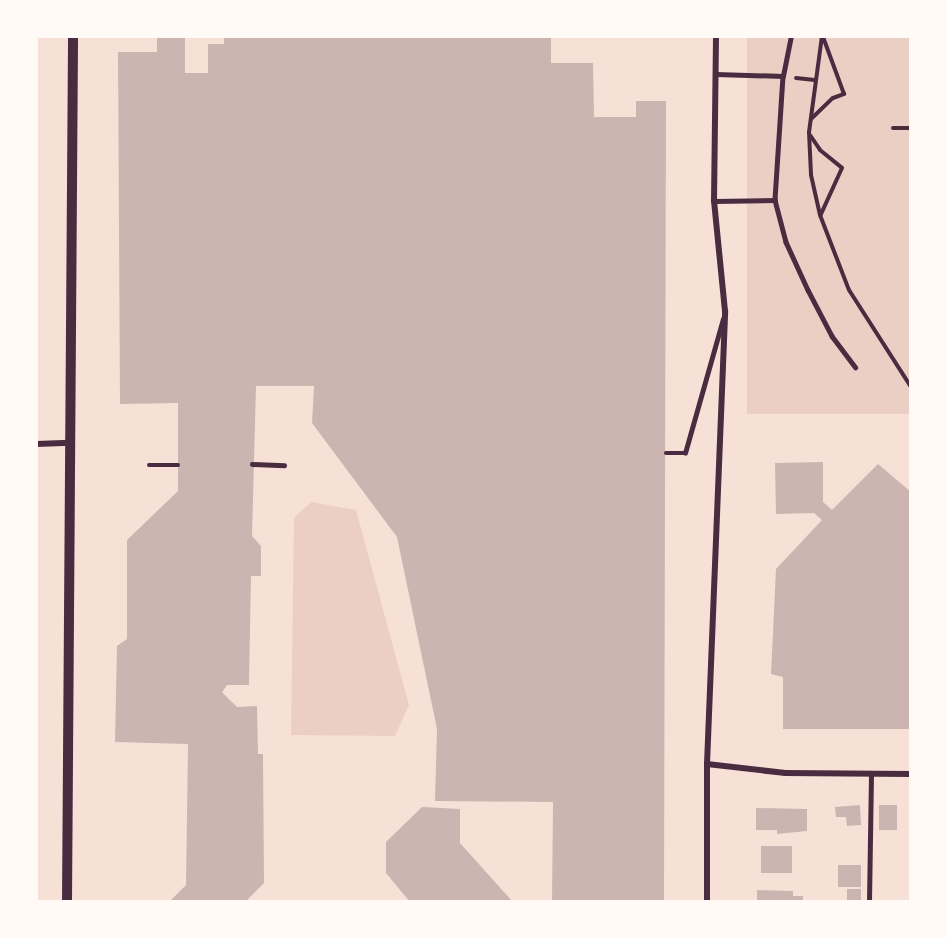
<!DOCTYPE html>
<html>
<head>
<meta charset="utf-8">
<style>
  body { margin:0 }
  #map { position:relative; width:947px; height:938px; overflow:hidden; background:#f7e1d7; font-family:"Sofia Sans Condensed",sans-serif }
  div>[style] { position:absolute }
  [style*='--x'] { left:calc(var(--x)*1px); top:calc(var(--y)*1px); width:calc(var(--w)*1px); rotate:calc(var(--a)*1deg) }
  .green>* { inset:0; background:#ebcfc5; transform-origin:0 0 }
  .building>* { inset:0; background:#ccb4b1; transform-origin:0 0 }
  .path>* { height:4px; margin:-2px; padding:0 2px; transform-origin:2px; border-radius:2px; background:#4a2c40 }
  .service>* { height:4.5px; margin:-2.25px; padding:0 2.25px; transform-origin:2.25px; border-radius:2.25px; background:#4a2c40 }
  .minor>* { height:6px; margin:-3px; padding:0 3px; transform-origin:3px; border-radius:3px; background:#4a2c40 }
  .tertiary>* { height:10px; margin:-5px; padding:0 5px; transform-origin:5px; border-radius:5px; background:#4a2c40 }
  span { translate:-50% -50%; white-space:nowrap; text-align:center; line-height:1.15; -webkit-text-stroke:4.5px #fffaf5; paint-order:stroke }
  .frame { position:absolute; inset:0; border:38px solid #fffaf5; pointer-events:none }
</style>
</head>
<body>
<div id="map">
  <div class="green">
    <i style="left:747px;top:36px;width:164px;height:378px"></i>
    <i style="clip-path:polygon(311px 502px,356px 510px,409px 705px,395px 736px,291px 735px,294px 518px)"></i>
  </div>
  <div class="building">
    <i style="clip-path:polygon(157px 36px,185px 36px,185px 73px,208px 73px,208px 44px,224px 44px,224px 36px,551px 36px,551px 63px,593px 63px,594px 117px,636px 117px,636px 101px,666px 101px,664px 902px,552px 902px,553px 802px,435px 801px,437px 729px,397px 537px,312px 423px,314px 386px,256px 386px,252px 536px,261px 546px,261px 576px,251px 576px,249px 685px,227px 685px,222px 692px,237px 707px,257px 706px,258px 754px,263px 754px,264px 883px,245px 902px,169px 902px,186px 885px,188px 744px,115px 742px,117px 646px,127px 639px,127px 540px,178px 491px,178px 403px,120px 404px,118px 52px,157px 52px)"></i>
    <i style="clip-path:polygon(823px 462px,823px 502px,832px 510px,878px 464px,911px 492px,911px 729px,783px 729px,783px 677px,771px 674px,776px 569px,822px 520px,814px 513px,776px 514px,775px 463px)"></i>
    <i style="clip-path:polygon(860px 805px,861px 825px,847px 826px,846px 817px,836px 817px,835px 807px)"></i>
    <i style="left:879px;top:805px;width:18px;height:25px"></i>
    <i style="clip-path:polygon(422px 807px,460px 809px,460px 843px,513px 902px,410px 902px,386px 873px,386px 842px)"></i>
    <i style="clip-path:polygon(756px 808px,807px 809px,807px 831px,777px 834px,777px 830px,756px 830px)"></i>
    <i style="left:761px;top:846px;width:31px;height:27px"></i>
    <i style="left:838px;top:865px;width:23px;height:22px"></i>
    <i style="left:847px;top:889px;width:14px;height:13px"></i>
    <i style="clip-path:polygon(757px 890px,793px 891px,793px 896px,803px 896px,803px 902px,757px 902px)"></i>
  </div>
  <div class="path">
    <i style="--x:822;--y:36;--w:97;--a:97.7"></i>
    <i style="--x:809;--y:132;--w:43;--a:87.3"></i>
    <i style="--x:811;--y:175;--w:41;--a:77.3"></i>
    <i style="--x:820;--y:215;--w:80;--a:68.9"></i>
    <i style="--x:849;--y:290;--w:115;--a:57.4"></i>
    <i style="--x:796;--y:78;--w:19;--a:6"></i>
    <i style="--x:811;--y:119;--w:30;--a:-44"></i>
    <i style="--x:833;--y:98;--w:12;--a:-20"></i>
    <i style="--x:844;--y:94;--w:61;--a:-110.2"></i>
    <i style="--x:893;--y:128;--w:18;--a:0"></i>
    <i style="--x:810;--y:135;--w:18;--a:56"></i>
    <i style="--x:820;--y:150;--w:28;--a:39"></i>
    <i style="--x:842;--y:168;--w:51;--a:114.5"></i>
  </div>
  <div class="service">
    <i style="--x:716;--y:74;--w:67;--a:1.7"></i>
    <i style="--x:783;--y:76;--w:41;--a:-78.7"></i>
    <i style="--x:783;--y:76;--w:124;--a:93.7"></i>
    <i style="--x:775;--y:200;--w:43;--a:75.3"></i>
    <i style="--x:786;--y:242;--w:53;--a:65.4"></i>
    <i style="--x:808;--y:290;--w:52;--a:62.4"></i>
    <i style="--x:832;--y:336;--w:39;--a:53"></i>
    <i style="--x:714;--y:201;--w:61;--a:-0.9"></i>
    <i style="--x:666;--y:453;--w:19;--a:0"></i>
    <i style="--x:685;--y:453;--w:139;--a:-74.2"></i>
    <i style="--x:252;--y:464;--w:32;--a:2"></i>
    <i style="--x:149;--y:465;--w:29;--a:0"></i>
    <i style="--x:869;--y:902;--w:127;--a:-89.1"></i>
  </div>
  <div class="minor">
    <i style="--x:36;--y:444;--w:34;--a:-2"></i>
    <i style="--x:707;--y:764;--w:79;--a:6.6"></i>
    <i style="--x:785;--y:773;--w:126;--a:0.5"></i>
    <i style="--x:707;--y:902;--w:138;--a:-90"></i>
    <i style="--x:707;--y:764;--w:453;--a:-87.7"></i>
    <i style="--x:725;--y:311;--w:111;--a:-95.7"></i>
    <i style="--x:714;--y:201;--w:165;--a:-89.3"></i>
  </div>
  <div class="tertiary">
    <i style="--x:67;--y:902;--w:866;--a:-89.6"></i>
  </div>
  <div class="frame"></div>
</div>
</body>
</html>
